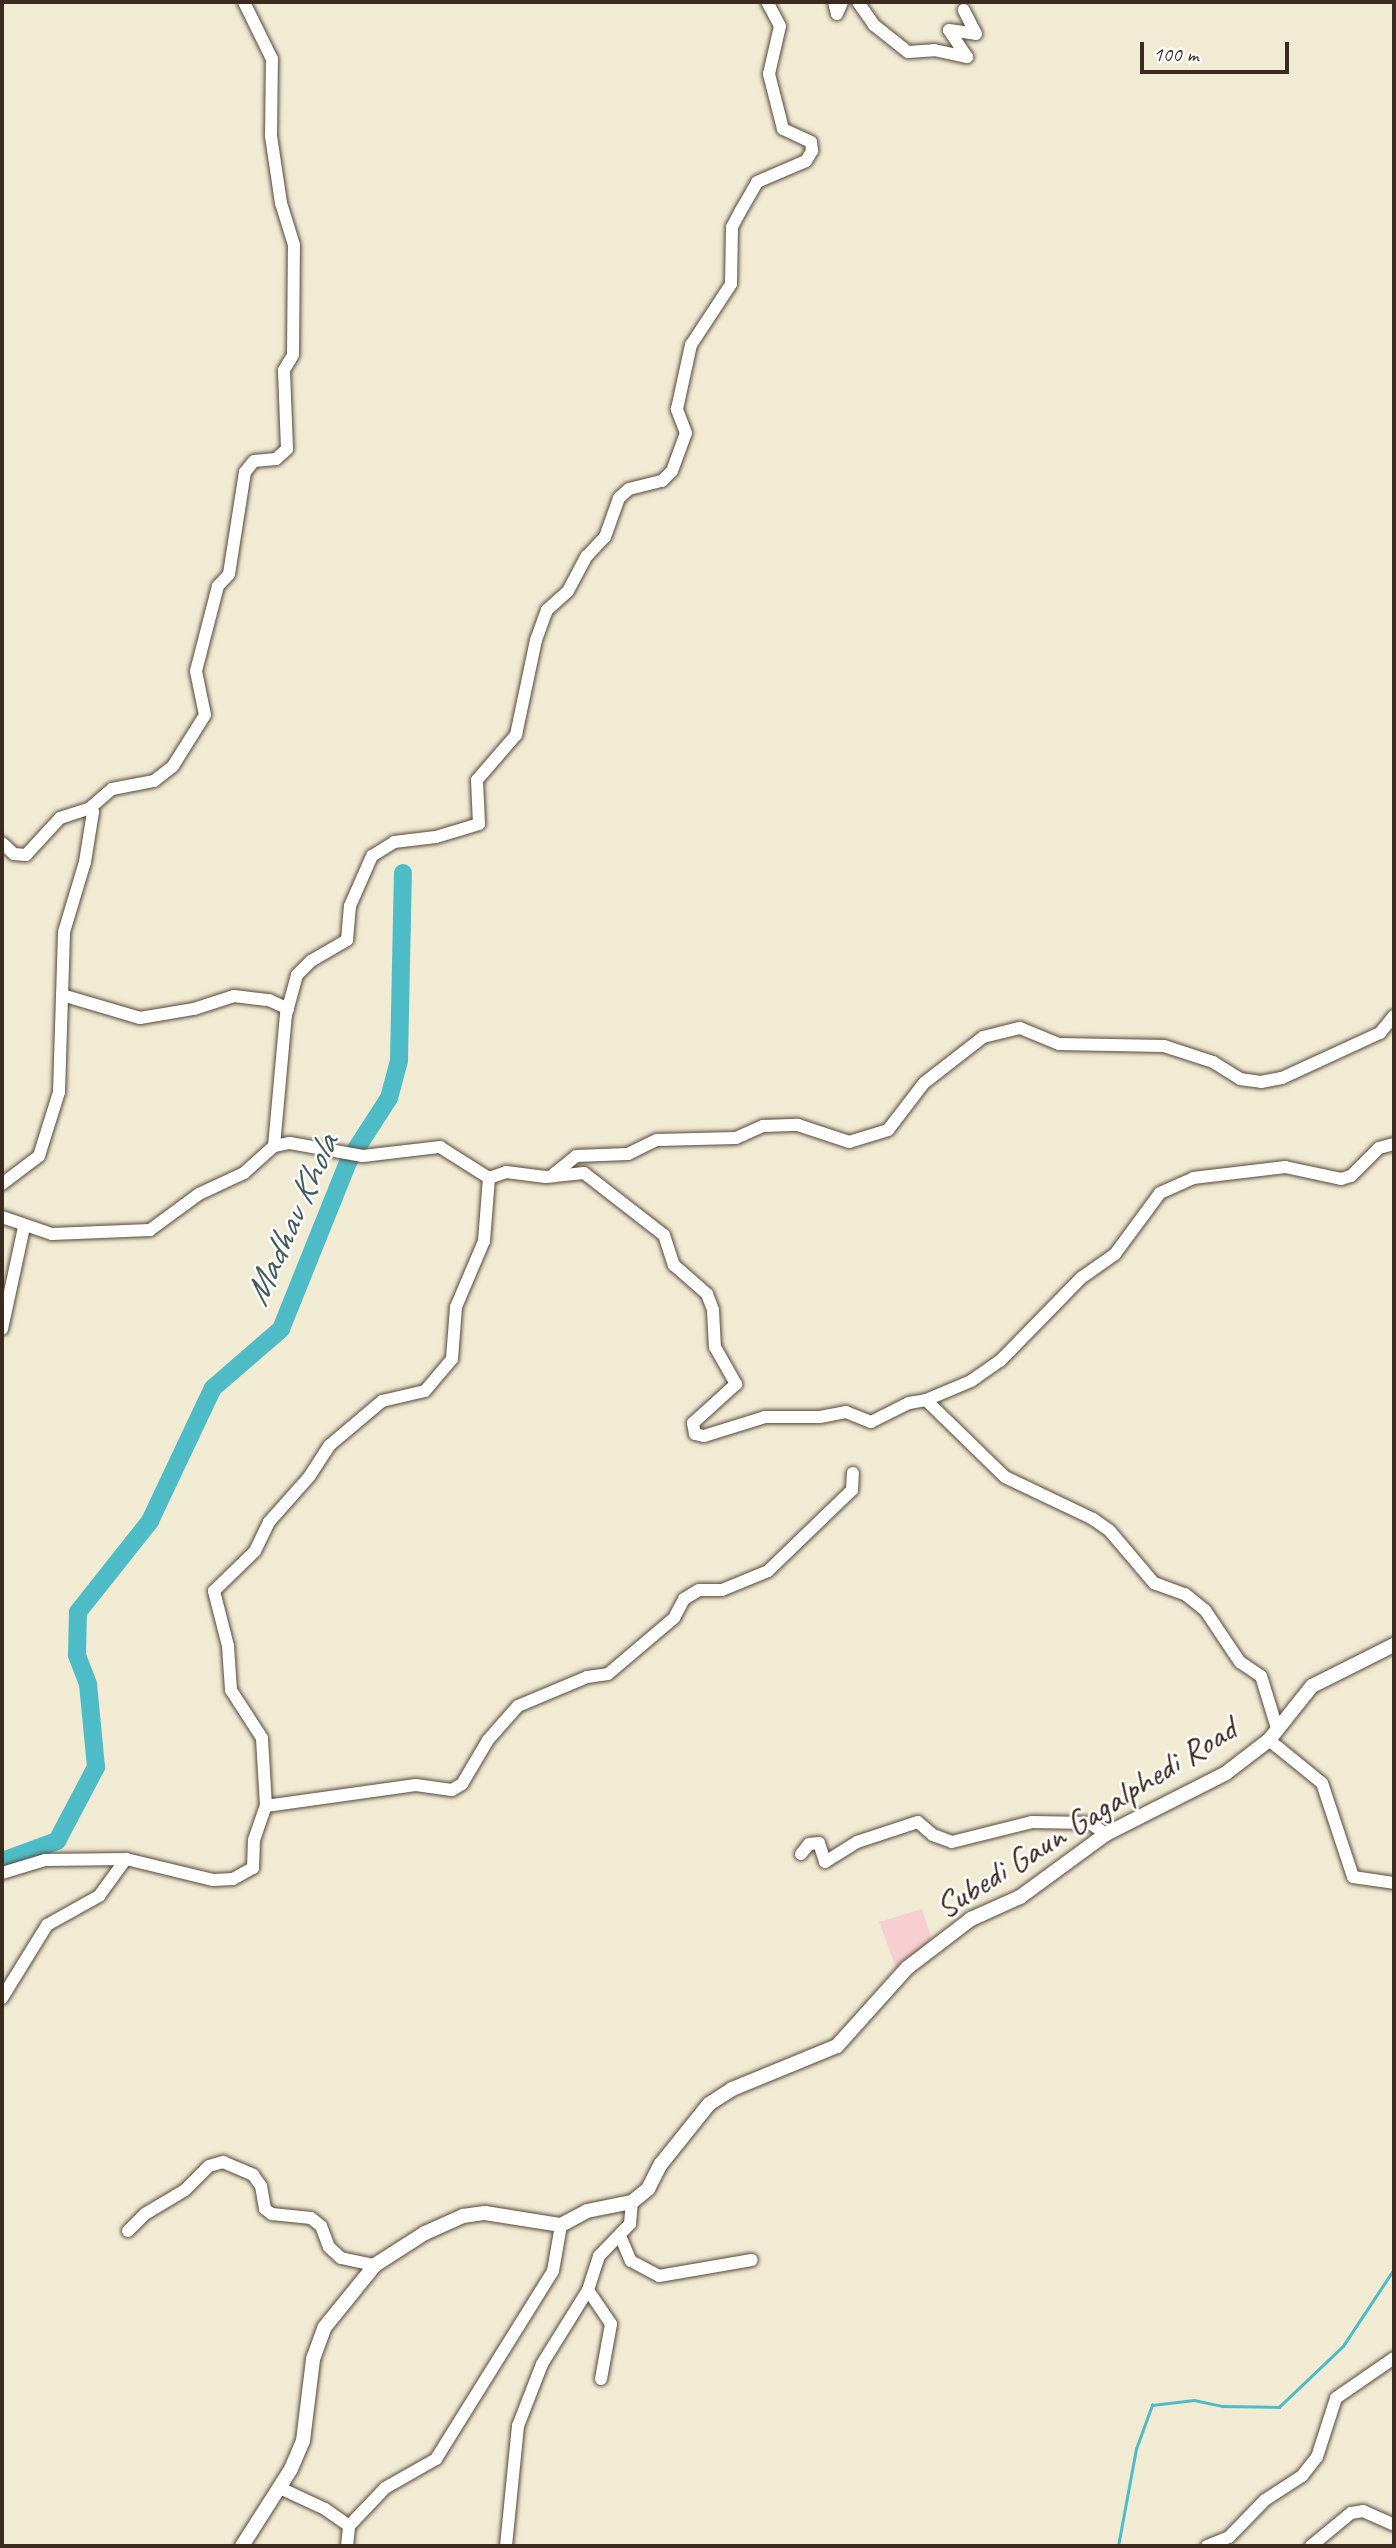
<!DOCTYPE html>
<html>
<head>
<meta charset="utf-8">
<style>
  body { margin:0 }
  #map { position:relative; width:1396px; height:2548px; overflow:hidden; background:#f1ebd4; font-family:Caveat,sans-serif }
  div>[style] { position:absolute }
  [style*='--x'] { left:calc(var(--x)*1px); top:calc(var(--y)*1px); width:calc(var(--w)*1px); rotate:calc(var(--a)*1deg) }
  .built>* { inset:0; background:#f7cfd3 }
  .stream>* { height:2.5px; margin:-1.25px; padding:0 1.25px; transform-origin:1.25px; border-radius:1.25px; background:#4ebcc6 }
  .river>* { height:18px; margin:-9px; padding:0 9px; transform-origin:9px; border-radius:9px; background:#4ebcc6 }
  .roads { filter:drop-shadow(0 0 2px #564739) drop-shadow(0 0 2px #564739) }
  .minor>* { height:12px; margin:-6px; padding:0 6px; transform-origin:6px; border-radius:6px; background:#fff }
  .tertiary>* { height:14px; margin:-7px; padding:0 7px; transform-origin:7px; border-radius:7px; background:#fff }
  span { translate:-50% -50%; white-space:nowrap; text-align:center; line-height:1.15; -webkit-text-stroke:5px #fff; paint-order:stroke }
  .street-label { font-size:35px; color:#3b2a1e }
  .water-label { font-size:37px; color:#425d59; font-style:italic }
  .frame { position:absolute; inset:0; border:4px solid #3b2a1e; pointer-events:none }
  .scale { position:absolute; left:1140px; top:42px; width:149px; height:32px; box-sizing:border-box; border:4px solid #3b2a1e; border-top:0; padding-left:9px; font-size:21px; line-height:24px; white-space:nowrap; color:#3b2a1e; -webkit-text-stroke:5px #fff; paint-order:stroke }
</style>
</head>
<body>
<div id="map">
  <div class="built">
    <i style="clip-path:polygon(922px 1909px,933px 1944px,900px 1978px,879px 1922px)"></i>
  </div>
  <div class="stream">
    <i style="--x:1118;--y:2546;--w:99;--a:-79.5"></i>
    <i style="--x:1136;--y:2449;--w:47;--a:-70"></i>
    <i style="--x:1152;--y:2405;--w:42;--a:-6.8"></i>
    <i style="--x:1194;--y:2400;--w:29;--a:12"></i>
    <i style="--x:1222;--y:2406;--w:57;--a:1"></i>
    <i style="--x:1279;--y:2407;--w:88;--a:-43.6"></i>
    <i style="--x:1343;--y:2346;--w:92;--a:-56.5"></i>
  </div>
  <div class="river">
    <i style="--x:2;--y:1861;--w:59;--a:-20"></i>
    <i style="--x:57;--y:1841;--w:84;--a:-62.2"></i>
    <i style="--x:96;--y:1767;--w:83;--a:-95.5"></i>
    <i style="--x:88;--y:1684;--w:31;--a:-111"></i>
    <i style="--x:77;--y:1655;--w:43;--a:-88.7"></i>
    <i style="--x:78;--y:1612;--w:116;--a:-51.6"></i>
    <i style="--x:150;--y:1521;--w:147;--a:-64.7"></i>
    <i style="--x:213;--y:1388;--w:90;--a:-40.9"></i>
    <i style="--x:281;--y:1329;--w:182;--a:-68.1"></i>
    <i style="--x:349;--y:1160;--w:74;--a:-57.2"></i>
    <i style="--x:389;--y:1098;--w:39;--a:-75"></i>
    <i style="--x:399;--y:1060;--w:187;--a:-88.8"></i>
  </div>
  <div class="roads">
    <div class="minor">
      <i style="--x:834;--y:2;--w:12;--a:76"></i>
      <i style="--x:837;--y:14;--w:13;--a:-67"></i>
      <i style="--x:858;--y:2;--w:28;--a:55"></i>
      <i style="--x:874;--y:25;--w:43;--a:38.5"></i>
      <i style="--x:908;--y:52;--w:26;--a:-4"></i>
      <i style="--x:934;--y:50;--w:34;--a:12"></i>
      <i style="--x:967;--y:57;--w:32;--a:-124"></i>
      <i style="--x:949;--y:30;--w:27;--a:8"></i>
      <i style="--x:976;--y:34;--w:27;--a:-117"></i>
      <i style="--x:2;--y:843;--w:16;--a:43"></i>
      <i style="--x:14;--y:854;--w:12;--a:5"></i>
      <i style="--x:26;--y:855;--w:50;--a:-47.4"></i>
      <i style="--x:60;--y:818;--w:32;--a:-18"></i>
      <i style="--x:90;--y:808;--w:29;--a:-41"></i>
      <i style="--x:112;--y:789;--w:43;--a:-10.8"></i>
      <i style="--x:154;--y:781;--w:24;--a:-38"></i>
      <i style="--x:173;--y:766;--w:60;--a:-57.9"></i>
      <i style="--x:205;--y:715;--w:45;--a:-101.6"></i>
      <i style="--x:196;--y:671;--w:88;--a:-75.5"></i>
      <i style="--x:218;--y:586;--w:16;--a:-47"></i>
      <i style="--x:229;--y:574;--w:103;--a:-81.1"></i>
      <i style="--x:245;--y:472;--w:14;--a:-51"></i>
      <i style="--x:254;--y:461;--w:22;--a:-5"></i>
      <i style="--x:276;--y:459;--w:15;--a:-42"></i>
      <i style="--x:287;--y:449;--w:79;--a:-92.2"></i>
      <i style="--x:284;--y:370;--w:17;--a:-59"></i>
      <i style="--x:293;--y:355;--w:110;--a:-89.5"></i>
      <i style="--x:294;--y:245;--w:44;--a:-107.2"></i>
      <i style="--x:281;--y:203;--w:68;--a:-98.5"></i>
      <i style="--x:271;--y:136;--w:77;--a:-89.3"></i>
      <i style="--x:272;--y:59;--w:64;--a:-116.2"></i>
      <i style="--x:62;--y:995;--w:81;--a:16.4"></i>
      <i style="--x:140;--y:1018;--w:55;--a:-9.5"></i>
      <i style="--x:194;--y:1009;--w:42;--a:-18"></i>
      <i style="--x:234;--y:996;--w:35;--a:7"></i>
      <i style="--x:269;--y:1000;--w:21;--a:25"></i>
      <i style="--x:274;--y:1146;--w:132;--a:-84.8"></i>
      <i style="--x:286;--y:1015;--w:41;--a:-74.6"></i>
      <i style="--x:297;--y:975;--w:20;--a:-45"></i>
      <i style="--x:311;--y:961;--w:42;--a:-30.3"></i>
      <i style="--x:347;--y:940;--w:34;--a:-85"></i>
      <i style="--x:350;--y:906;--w:55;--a:-66.3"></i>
      <i style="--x:372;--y:856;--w:26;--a:-32"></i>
      <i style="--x:394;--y:842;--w:42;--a:-6.8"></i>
      <i style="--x:436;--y:837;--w:45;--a:-16.8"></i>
      <i style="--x:479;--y:824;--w:44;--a:-92.6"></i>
      <i style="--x:477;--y:780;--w:60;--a:-49.1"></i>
      <i style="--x:516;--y:735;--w:97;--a:-78.1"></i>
      <i style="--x:536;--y:640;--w:32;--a:-70"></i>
      <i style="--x:547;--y:610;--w:28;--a:-42"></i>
      <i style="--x:568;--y:591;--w:40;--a:-62"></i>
      <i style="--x:587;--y:556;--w:26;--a:-47"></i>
      <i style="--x:605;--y:537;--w:41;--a:-70.3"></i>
      <i style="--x:619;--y:498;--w:13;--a:-42"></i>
      <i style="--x:629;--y:489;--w:34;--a:-14"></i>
      <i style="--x:662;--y:481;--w:14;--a:-45"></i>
      <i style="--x:672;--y:471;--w:40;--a:-69.8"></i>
      <i style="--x:686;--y:433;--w:26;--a:-111"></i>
      <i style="--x:677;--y:409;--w:66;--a:-77.7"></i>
      <i style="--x:691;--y:345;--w:73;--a:-56.7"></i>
      <i style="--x:731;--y:284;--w:57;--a:-89"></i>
      <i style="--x:732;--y:227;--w:17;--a:-62"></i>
      <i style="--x:740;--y:212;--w:34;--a:-60"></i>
      <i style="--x:757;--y:182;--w:53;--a:-23.2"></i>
      <i style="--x:806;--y:161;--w:12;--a:-59"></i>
      <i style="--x:812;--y:151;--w:9;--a:-96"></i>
      <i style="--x:811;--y:142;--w:31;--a:-155"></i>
      <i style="--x:783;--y:129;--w:57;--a:-104.3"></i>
      <i style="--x:769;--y:74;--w:49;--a:-77.1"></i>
      <i style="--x:780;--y:26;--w:27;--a:-118"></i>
      <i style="--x:554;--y:1174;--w:28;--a:-39"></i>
      <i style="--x:576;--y:1156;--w:52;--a:-2.2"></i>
      <i style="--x:628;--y:1154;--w:32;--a:-26"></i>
      <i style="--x:657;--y:1140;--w:79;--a:-1.5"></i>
      <i style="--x:736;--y:1138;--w:30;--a:-24"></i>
      <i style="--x:763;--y:1126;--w:35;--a:-2"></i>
      <i style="--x:798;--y:1125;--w:54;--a:18.4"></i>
      <i style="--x:849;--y:1142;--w:41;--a:-17.1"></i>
      <i style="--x:888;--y:1130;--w:59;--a:-52.5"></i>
      <i style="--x:924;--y:1083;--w:75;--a:-37.9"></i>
      <i style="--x:983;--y:1037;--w:38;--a:-14"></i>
      <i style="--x:1020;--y:1028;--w:42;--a:22.3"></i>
      <i style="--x:1059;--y:1044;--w:105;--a:1.1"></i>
      <i style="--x:1164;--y:1046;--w:52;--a:18.1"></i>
      <i style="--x:1213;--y:1062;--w:32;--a:32"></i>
      <i style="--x:1240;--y:1079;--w:21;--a:8"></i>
      <i style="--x:1261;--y:1082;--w:21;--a:-11"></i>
      <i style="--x:1282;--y:1078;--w:108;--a:-24.7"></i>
      <i style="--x:1380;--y:1033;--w:22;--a:-51"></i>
      <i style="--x:2;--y:1184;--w:46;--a:-37.1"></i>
      <i style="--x:39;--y:1156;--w:67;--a:-72.6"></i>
      <i style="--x:59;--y:1092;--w:160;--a:-88.2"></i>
      <i style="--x:64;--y:932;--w:73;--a:-73.3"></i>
      <i style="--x:85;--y:862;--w:51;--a:-80.9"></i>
      <i style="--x:93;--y:812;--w:5;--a:-127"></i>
      <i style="--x:2;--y:1217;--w:53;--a:18.8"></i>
      <i style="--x:52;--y:1234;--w:98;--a:-2.3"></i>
      <i style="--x:150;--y:1230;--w:61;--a:-36.3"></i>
      <i style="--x:199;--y:1194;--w:50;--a:-25"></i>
      <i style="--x:244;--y:1173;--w:40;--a:-42"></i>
      <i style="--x:274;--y:1146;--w:16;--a:-11"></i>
      <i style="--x:290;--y:1143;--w:74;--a:10.1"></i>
      <i style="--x:363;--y:1156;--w:78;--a:-6.7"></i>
      <i style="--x:440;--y:1147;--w:58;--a:32.3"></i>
      <i style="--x:489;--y:1178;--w:18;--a:-19"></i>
      <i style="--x:506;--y:1172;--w:40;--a:7.1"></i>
      <i style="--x:546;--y:1177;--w:38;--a:-6"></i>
      <i style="--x:584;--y:1173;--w:101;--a:37.8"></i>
      <i style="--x:664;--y:1235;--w:32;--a:72"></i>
      <i style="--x:674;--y:1265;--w:44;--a:41.3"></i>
      <i style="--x:707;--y:1294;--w:17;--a:69"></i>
      <i style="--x:713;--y:1310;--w:37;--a:87"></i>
      <i style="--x:715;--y:1347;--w:43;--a:60.4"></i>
      <i style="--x:736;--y:1384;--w:58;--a:137.8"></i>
      <i style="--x:693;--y:1423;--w:11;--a:80"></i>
      <i style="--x:695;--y:1434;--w:9;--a:13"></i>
      <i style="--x:704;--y:1436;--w:64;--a:-17.3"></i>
      <i style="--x:765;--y:1417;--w:55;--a:0"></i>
      <i style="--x:820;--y:1417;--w:26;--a:-11"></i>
      <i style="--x:846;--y:1412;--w:27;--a:22"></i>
      <i style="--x:871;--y:1422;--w:42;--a:-26.6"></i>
      <i style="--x:909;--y:1403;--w:17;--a:-10"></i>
      <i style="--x:926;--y:1400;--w:49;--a:-22.9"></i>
      <i style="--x:971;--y:1381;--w:35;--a:-35"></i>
      <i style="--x:1000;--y:1361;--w:116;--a:-45.7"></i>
      <i style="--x:1081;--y:1278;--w:42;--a:-35.2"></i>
      <i style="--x:1115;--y:1254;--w:76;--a:-53.6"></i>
      <i style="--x:1160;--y:1193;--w:36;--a:-24"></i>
      <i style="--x:1193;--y:1178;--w:93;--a:-6.8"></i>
      <i style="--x:1285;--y:1167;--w:57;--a:12.1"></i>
      <i style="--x:1341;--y:1179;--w:10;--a:-17"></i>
      <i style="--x:1351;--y:1176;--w:40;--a:-45"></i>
      <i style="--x:1379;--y:1148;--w:16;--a:-15"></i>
      <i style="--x:2;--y:1329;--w:104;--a:-77.8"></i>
      <i style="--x:926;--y:1400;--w:110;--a:44.3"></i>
      <i style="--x:1005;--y:1477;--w:98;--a:25.5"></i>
      <i style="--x:1093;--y:1519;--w:19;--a:35"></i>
      <i style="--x:1109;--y:1530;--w:70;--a:49.7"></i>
      <i style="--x:1154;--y:1583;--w:33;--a:20"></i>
      <i style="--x:1185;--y:1594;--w:26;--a:39"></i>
      <i style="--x:1205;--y:1610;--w:63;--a:56.1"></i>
      <i style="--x:1240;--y:1662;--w:25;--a:34"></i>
      <i style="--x:1261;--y:1676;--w:54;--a:72.9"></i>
      <i style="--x:1269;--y:1740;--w:68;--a:39.1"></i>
      <i style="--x:1322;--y:1783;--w:99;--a:71.7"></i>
      <i style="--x:1353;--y:1877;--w:41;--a:8.3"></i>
      <i style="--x:266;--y:1806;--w:68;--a:-93.4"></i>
      <i style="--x:262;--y:1738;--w:57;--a:-122.9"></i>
      <i style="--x:231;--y:1690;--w:44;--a:-93.9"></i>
      <i style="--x:228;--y:1646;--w:57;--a:-104.3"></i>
      <i style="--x:214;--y:1591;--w:57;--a:-44.3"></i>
      <i style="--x:255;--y:1551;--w:32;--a:-64"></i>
      <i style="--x:269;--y:1522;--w:60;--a:-48.4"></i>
      <i style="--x:309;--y:1477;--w:38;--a:-57"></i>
      <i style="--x:330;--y:1445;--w:68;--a:-40.2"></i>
      <i style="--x:382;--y:1401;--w:44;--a:-13.1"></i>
      <i style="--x:425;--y:1391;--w:42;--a:-49.8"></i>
      <i style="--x:452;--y:1359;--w:52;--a:-85.6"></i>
      <i style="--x:456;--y:1307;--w:72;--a:-67"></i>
      <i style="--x:484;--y:1241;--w:63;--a:-85.5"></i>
      <i style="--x:801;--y:1854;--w:13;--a:-51"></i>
      <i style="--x:809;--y:1844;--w:10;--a:-6"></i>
      <i style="--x:819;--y:1843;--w:20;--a:72"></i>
      <i style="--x:825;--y:1862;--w:38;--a:-32"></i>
      <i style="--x:857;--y:1842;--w:64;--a:-18.2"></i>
      <i style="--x:918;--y:1822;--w:20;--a:41"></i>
      <i style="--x:933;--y:1835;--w:20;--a:20"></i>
      <i style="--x:952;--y:1842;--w:82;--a:-14"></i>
      <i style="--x:1032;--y:1822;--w:58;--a:1"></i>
      <i style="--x:1090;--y:1823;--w:19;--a:35"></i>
      <i style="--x:2;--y:1873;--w:45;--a:-16.8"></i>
      <i style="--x:45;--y:1860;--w:81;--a:-0.7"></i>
      <i style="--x:126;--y:1859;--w:89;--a:13.6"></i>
      <i style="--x:213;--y:1880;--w:20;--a:-3"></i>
      <i style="--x:233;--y:1879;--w:23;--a:-29"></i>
      <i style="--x:253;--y:1868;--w:28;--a:-88"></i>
      <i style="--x:254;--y:1840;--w:36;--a:-71"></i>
      <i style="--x:266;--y:1806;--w:151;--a:-8"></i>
      <i style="--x:416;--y:1785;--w:36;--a:8"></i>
      <i style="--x:452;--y:1790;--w:12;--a:-31"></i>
      <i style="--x:462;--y:1784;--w:51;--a:-59.4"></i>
      <i style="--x:488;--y:1740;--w:45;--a:-48.6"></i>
      <i style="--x:518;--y:1706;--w:75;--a:-22.8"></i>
      <i style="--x:587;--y:1677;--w:21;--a:-8"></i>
      <i style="--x:608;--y:1674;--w:87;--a:-40.3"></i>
      <i style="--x:674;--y:1618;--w:21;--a:-62"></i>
      <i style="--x:684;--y:1599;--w:17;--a:-31"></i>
      <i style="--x:699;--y:1590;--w:23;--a:0"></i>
      <i style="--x:722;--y:1590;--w:50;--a:-22.4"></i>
      <i style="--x:768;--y:1571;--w:117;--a:-44"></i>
      <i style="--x:852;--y:1490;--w:17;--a:-87"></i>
      <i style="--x:2;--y:1998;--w:86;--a:-58.3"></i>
      <i style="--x:47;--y:1925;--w:60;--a:-29.1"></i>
      <i style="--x:99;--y:1896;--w:46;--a:-53.9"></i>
      <i style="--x:128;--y:2231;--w:24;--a:-45"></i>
      <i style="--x:145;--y:2214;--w:47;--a:-31"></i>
      <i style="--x:185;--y:2190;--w:34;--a:-45"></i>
      <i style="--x:209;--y:2166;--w:15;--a:-16"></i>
      <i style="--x:223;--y:2162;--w:33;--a:23"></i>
      <i style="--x:253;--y:2175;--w:14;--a:54"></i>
      <i style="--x:261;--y:2186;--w:23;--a:80"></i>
      <i style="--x:265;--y:2209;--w:9;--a:36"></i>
      <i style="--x:272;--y:2214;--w:39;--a:6"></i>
      <i style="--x:311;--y:2218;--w:13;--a:39"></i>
      <i style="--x:321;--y:2226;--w:22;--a:69"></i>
      <i style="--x:329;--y:2247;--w:16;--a:43"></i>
      <i style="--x:341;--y:2258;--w:35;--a:12"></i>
      <i style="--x:621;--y:2238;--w:25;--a:67"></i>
      <i style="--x:631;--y:2261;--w:32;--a:28"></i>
      <i style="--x:659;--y:2276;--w:94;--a:-9.8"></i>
      <i style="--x:588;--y:2290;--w:41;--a:55.9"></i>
      <i style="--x:611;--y:2324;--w:56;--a:100.3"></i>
      <i style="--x:280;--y:2488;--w:50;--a:25"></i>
      <i style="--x:325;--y:2509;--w:29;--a:35"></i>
      <i style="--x:347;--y:2546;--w:20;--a:-84"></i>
      <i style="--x:349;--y:2526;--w:52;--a:-46.5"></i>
      <i style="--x:385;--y:2488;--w:59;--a:-29.6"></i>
      <i style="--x:436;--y:2459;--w:221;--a:-58.1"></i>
      <i style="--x:553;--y:2271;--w:47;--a:-80.1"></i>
      <i style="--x:506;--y:2546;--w:121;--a:-84.3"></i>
      <i style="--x:518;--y:2426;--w:66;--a:-68.8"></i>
      <i style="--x:542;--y:2364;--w:87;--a:-58.1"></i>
      <i style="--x:588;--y:2290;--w:36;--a:-72"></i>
      <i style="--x:599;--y:2256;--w:45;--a:-45.9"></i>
      <i style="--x:630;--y:2224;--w:22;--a:-85"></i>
      <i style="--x:1207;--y:2546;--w:24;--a:-22"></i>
      <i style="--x:1229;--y:2537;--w:52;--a:-45.8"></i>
      <i style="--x:1265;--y:2500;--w:44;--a:-33"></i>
      <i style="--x:1302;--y:2476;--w:24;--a:-52"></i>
      <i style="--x:1317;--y:2457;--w:62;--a:-72.1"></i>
      <i style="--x:1336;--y:2398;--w:70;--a:-34.6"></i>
      <i style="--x:1311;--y:2546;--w:52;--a:-39.5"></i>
      <i style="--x:1351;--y:2513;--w:12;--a:-9"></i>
      <i style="--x:1363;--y:2511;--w:34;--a:24"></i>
    </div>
    <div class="tertiary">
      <i style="--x:242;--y:2546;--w:91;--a:-57.5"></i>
      <i style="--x:291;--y:2469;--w:30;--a:-67"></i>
      <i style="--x:303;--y:2441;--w:83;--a:-83"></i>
      <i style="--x:313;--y:2359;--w:33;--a:-70"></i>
      <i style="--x:324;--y:2328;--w:81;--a:-51"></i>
      <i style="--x:375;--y:2265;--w:59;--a:-32.6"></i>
      <i style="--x:425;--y:2233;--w:42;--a:-24.1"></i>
      <i style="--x:463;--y:2216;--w:22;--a:-8"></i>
      <i style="--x:485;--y:2213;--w:77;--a:9"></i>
      <i style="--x:561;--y:2225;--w:30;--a:-28"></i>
      <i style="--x:587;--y:2211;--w:46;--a:-11.3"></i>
      <i style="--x:632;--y:2202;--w:21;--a:-39"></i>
      <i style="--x:648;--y:2189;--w:28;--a:-63"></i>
      <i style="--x:661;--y:2164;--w:77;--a:-51.3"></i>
      <i style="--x:709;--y:2104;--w:27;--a:-33"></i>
      <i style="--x:732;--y:2089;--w:113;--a:-22.3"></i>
      <i style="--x:837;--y:2046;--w:105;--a:-48.1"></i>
      <i style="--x:907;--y:1968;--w:81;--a:-37.4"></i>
      <i style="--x:971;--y:1919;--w:54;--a:-24.2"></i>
      <i style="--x:1020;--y:1897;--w:107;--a:-36.2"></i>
      <i style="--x:1106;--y:1834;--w:135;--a:-26.9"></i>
      <i style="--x:1226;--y:1773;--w:54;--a:-37.5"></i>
      <i style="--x:1269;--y:1740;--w:69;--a:-51.5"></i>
      <i style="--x:1312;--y:1686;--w:92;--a:-26.6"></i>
    </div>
  </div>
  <div class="street-label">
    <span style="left:1086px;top:1818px;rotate:-32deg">Subedi Gaun Gagalphedi Road</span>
  </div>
  <div class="water-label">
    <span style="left:291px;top:1220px;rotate:-66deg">Madhav Khola</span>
  </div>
  <div class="frame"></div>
  <div class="scale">100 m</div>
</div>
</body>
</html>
